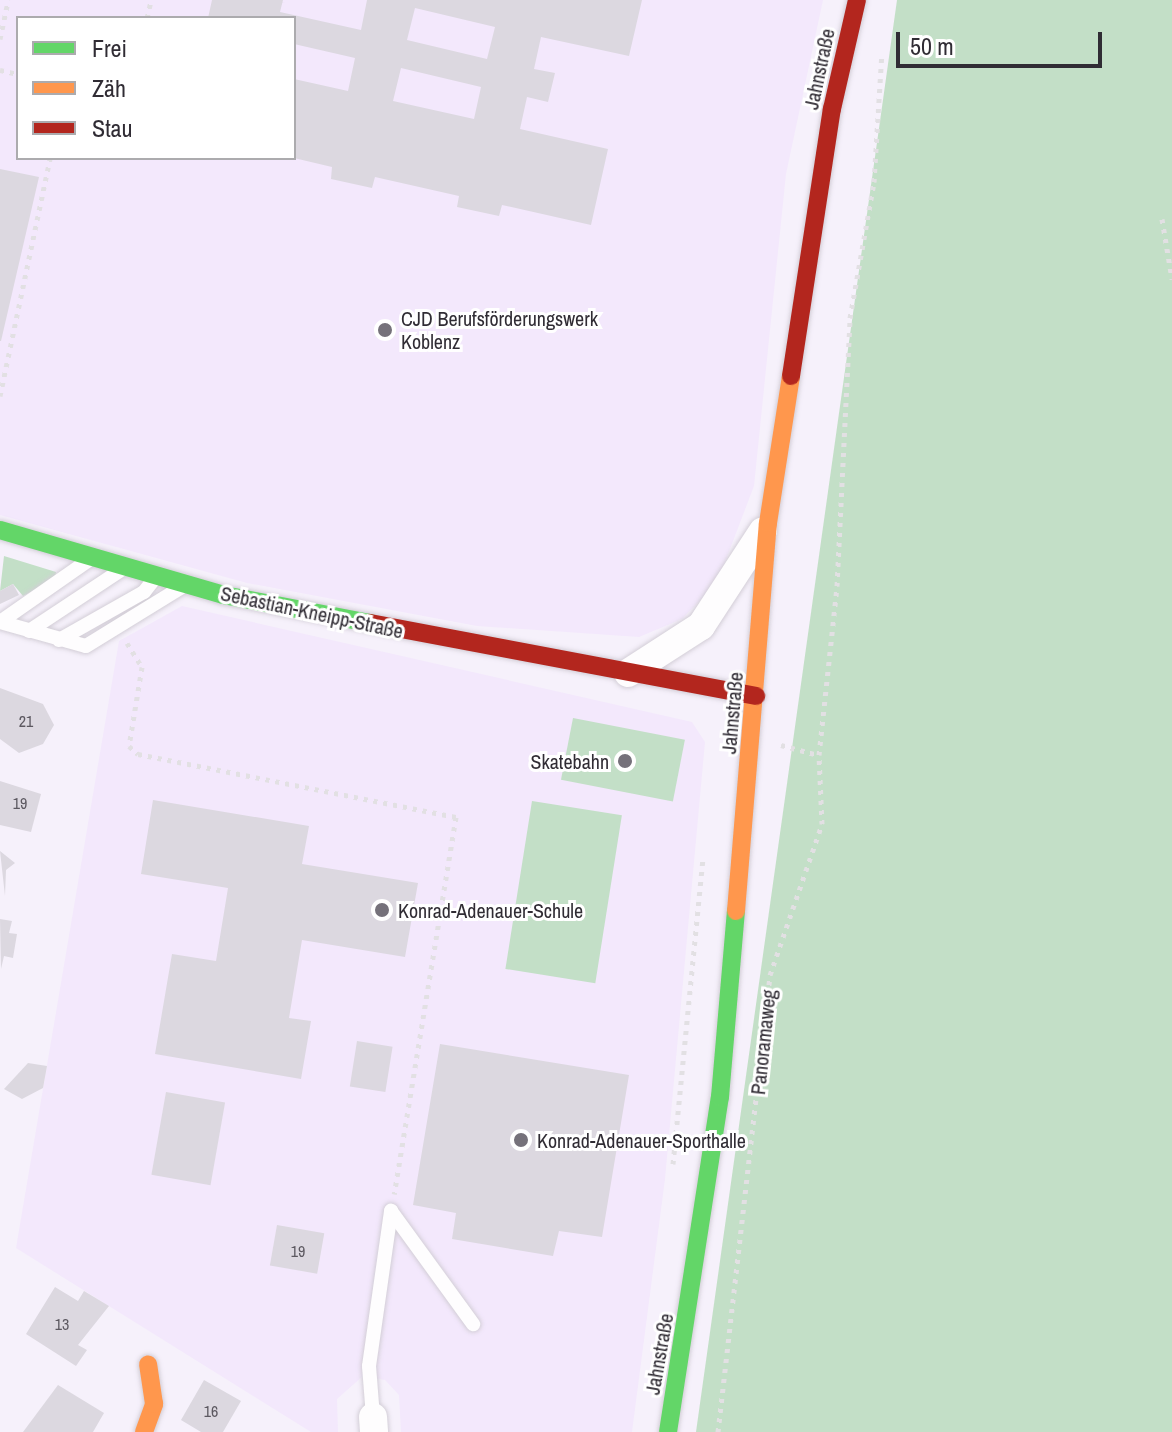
<!DOCTYPE html>
<html>
<head>
<meta charset="utf-8">
<style>
  body { margin:0 }
  #map { position:relative; width:1172px; height:1432px; overflow:hidden; background:#f6f1fb; font-family:"Archivo Narrow",sans-serif }
  div>[style] { position:absolute }
  [style*='--x'] { left:calc(var(--x)*1px); top:calc(var(--y)*1px); width:calc(var(--w)*1px); rotate:calc(var(--a)*1deg) }
  .built>* { inset:0; background:#f3e8fc }
  .green>* { inset:0; background:#c3dfc7; transform-origin:0 0 }
  .building>* { inset:0; background:#dcd8e0; transform-origin:0 0 }
  .path>* { height:5px; margin-top:-2.5px; transform-origin:0; background:repeating-linear-gradient(90deg,#e2e0e3 0 4px,transparent 0 10px) }
  .roads { filter:drop-shadow(0 0 2px #d3ced7) drop-shadow(0 0 2px #d3ced7) }
  .lane>* { height:14px; margin:-7px; padding:0 7px; transform-origin:7px; border-radius:7px; background:#fefdfe }
  .street>* { height:28px; margin:-14px; padding:0 14px; transform-origin:14px; border-radius:14px; background:#fefdfe }
  .fast>* { height:18px; margin:-9px; padding:0 9px; transform-origin:9px; border-radius:9px; background:#63d668 }
  .slow>* { height:18px; margin:-9px; padding:0 9px; transform-origin:9px; border-radius:9px; background:#ff974d }
  .jam>* { height:18px; margin:-9px; padding:0 9px; transform-origin:9px; border-radius:9px; background:#b3261e }
  .dots>* { width:22px; height:22px; translate:-50% -50%; box-sizing:border-box; border:4px solid #fff; border-radius:50% }
  span { translate:-50% -50%; white-space:nowrap; text-align:center; line-height:1.15; -webkit-text-stroke:6px #fff; paint-order:stroke }
  .number-label { font-size:16px; color:#5c5860 }
  .number-label span { -webkit-text-stroke-width:0 }
  .street-label { font-size:20px; color:#302c34 }
  .poi-label { font-size:20px; color:#302c34 }
  .left { translate:0 -50%; text-align:left }
  .right { translate:-100% -50%; text-align:right }
  .legend { position:absolute; left:16px; top:16px; width:280px; height:144px; box-sizing:border-box; background:#fff; border:2px solid #acabae; margin:0; padding:10px 14px; list-style:none; font-size:24px; color:#302c34 }
  .legend li { display:flex; align-items:center; gap:16px; height:40px }
  .legend b { width:40px; border:2px solid #acabae }
  .scale { position:absolute; left:896px; top:32px; width:206px; height:36px; box-sizing:border-box; border:4px solid #302c34; border-top:0; padding-left:10px; font-size:24px; line-height:28px; white-space:nowrap; color:#302c34; -webkit-text-stroke:6px #fff; paint-order:stroke }
</style>
</head>
<body>
<div id="map">
  <div class="built">
    <i style="clip-path:polygon(evenodd,0 0,823px 0,786px 174px,754px 486px,717px 583px,682px 619px,639px 637px,477px 626px,247px 583px,0 515px,0 0,18px 18px,294px 18px,294px 158px,18px 158px,18px 18px)"></i>
    <i style="clip-path:polygon(182px 606px,692px 722px,705px 742px,665px 1179px,632px 1432px,401px 1432px,399px 1395px,385px 1380px,363px 1376px,337px 1399px,338px 1432px,311px 1432px,16px 1248px,119px 641px)"></i>
  </div>
  <div class="green">
    <i style="clip-path:polygon(897px 0,1172px 0,1172px 1432px,696px 1432px)"></i>
    <i style="clip-path:polygon(4px 556px,56px 572px,55px 579px,23px 596px,13px 584px,0 591px)"></i>
    <i style="left:573px;top:718px;width:114px;height:63px;rotate:11deg"></i>
    <i style="left:532px;top:801px;width:91px;height:170px;rotate:9deg"></i>
  </div>
  <div class="building">
    <i style="clip-path:polygon(evenodd,212px 0,283px 0,280px 12px,361px 30px,367px 0,642px 0,629px 56px,541px 37px,534px 69px,555px 73px,548px 102px,527px 97px,520px 129px,608px 149px,591px 225px,502px 205px,499px 216px,457px 207px,459px 196px,375px 177px,372px 188px,331px 179px,332px 167px,294px 158px,294px 79px,348px 91px,355px 58px,294px 44px,294px 18px,208px 18px,212px 0,415px 8px,495px 27px,487px 59px,407px 40px,415px 8px,212px 0,401px 68px,481px 87px,474px 119px,393px 101px,401px 68px)"></i>
    <i style="clip-path:polygon(0 169px,39px 177px,1px 341px,0 341px)"></i>
    <i style="clip-path:polygon(13px 584px,19px 595px,0 604px,0 591px)"></i>
    <i style="clip-path:polygon(0 688px,43px 704px,54px 725px,43px 744px,19px 753px,0 739px)"></i>
    <i style="clip-path:polygon(0 781px,41px 794px,31px 832px,0 825px)"></i>
    <i style="clip-path:polygon(153px 800px,309px 826px,302px 864px,418px 883px,405px 957px,302px 940px,289px 1018px,311px 1021px,301px 1079px,155px 1054px,172px 954px,216px 961px,228px 888px,141px 874px)"></i>
    <i style="clip-path:polygon(0 851px,15px 863px,6px 870px,5px 896px)"></i>
    <i style="clip-path:polygon(0 919px,12px 921px,9px 933px,17px 934px,13px 958px,4px 956px,1px 969px)"></i>
    <i style="left:357px;top:1041px;width:36px;height:46px;rotate:9deg"></i>
    <i style="clip-path:polygon(440px 1044px,629px 1075px,602px 1237px,559px 1231px,553px 1256px,452px 1239px,456px 1213px,413px 1205px)"></i>
    <i style="clip-path:polygon(28px 1063px,47px 1066px,43px 1088px,22px 1099px,4px 1089px)"></i>
    <i style="left:166px;top:1092px;width:60px;height:84px;rotate:10deg"></i>
    <i style="left:277px;top:1225px;width:48px;height:41px;rotate:10deg"></i>
    <i style="clip-path:polygon(55px 1287px,78px 1301px,84px 1291px,109px 1306px,78px 1345px,87px 1350px,76px 1366px,26px 1334px)"></i>
    <i style="clip-path:polygon(204px 1380px,241px 1401px,223px 1432px,201px 1432px,181px 1420px)"></i>
    <i style="clip-path:polygon(58px 1385px,104px 1413px,93px 1432px,23px 1432px)"></i>
  </div>
  <div class="path">
    <i style="--x:147;--y:18;--w:18;--a:-77"></i>
    <i style="--x:0;--y:39;--w:40;--a:-78"></i>
    <i style="--x:0;--y:70;--w:18;--a:13"></i>
    <i style="--x:1162;--y:219;--w:61;--a:80.5"></i>
    <i style="--x:0;--y:396;--w:243;--a:-78.1"></i>
    <i style="--x:127;--y:643;--w:28;--a:58"></i>
    <i style="--x:142;--y:667;--w:80;--a:99.3"></i>
    <i style="--x:129;--y:746;--w:12;--a:42"></i>
    <i style="--x:138;--y:754;--w:324;--a:11.2"></i>
    <i style="--x:456;--y:817;--w:382;--a:99.3"></i>
    <i style="--x:781;--y:745;--w:39;--a:15"></i>
    <i style="--x:673;--y:1164;--w:306;--a:-84.4"></i>
    <i style="--x:718;--y:1432;--w:460;--a:-83.5"></i>
    <i style="--x:770;--y:975;--w:160;--a:-71"></i>
    <i style="--x:822;--y:824;--w:69;--a:-92.5"></i>
    <i style="--x:819;--y:755;--w:170;--a:-83.9"></i>
    <i style="--x:837;--y:586;--w:268;--a:-87.2"></i>
    <i style="--x:850;--y:318;--w:138;--a:-80"></i>
    <i style="--x:874;--y:182;--w:129;--a:-86.5"></i>
  </div>
  <div class="roads">
    <div class="lane">
      <i style="--x:0;--y:622;--w:89;--a:15.6"></i>
      <i style="--x:86;--y:646;--w:113;--a:-31.6"></i>
      <i style="--x:0;--y:622;--w:108;--a:-34.9"></i>
      <i style="--x:29;--y:631;--w:110;--a:-33.5"></i>
      <i style="--x:59;--y:640;--w:98;--a:-29.5"></i>
      <i style="--x:144;--y:592;--w:18;--a:-52"></i>
      <i style="--x:373;--y:1417;--w:51;--a:-94.5"></i>
      <i style="--x:369;--y:1366;--w:157;--a:-81.9"></i>
      <i style="--x:391;--y:1211;--w:140;--a:54"></i>
    </div>
    <div class="street">
      <i style="--x:628;--y:673;--w:87;--a:-32.8"></i>
      <i style="--x:701;--y:626;--w:113;--a:-56.9"></i>
      <i style="--x:373;--y:1417;--w:15;--a:86"></i>
    </div>
    <div class="fast">
      <i style="--x:0;--y:530;--w:233;--a:16.2"></i>
      <i style="--x:224;--y:595;--w:149;--a:10.9"></i>
      <i style="--x:668;--y:1432;--w:339;--a:-81.2"></i>
      <i style="--x:720;--y:1097;--w:187;--a:-85.1"></i>
    </div>
    <div class="slow">
      <i style="--x:736;--y:911;--w:389;--a:-85.3"></i>
      <i style="--x:768;--y:523;--w:149;--a:-81.1"></i>
      <i style="--x:144;--y:1432;--w:30;--a:-70"></i>
      <i style="--x:154;--y:1404;--w:40;--a:-98.5"></i>
    </div>
    <div class="jam">
      <i style="--x:791;--y:376;--w:270;--a:-81.3"></i>
      <i style="--x:832;--y:109;--w:112;--a:-77.1"></i>
      <i style="--x:370;--y:623;--w:393;--a:10.7"></i>
    </div>
  </div>
  <div class="dots">
    <i style="left:385px;top:330px;background:#75717a"></i>
    <i style="left:625px;top:761px;background:#75717a"></i>
    <i style="left:382px;top:910px;background:#75717a"></i>
    <i style="left:521px;top:1140px;background:#75717a"></i>
  </div>
  <div class="number-label">
    <span style="left:26px;top:721px">21</span>
    <span style="left:20px;top:803px">19</span>
    <span style="left:298px;top:1251px">19</span>
    <span style="left:62px;top:1324px">13</span>
    <span style="left:211px;top:1411px">16</span>
  </div>
  <div class="street-label">
    <span style="left:819px;top:69px;rotate:-78deg">Jahnstraße</span>
    <span style="left:312px;top:612px;rotate:12deg">Sebastian-Kneipp-Straße</span>
    <span style="left:732px;top:713px;rotate:-85deg">Jahnstraße</span>
    <span style="left:763px;top:1042px;rotate:-84deg">Panoramaweg</span>
    <span style="left:659px;top:1354px;rotate:-80deg">Jahnstraße</span>
  </div>
  <div class="poi-label">
    <span class="left" style="left:401px;top:330px">CJD Berufsförderungswerk<br>Koblenz</span>
    <span class="right" style="left:609px;top:761px">Skatebahn</span>
    <span class="left" style="left:398px;top:910px">Konrad-Adenauer-Schule</span>
    <span class="left" style="left:537px;top:1140px">Konrad-Adenauer-Sporthalle</span>
  </div>
  <ul class="legend">
  <li><b style="height:10px;background:#63d668"></b>Frei</li>
  <li><b style="height:10px;background:#ff974d"></b>Zäh</li>
  <li><b style="height:10px;background:#b3261e"></b>Stau</li>
  </ul>
  <div class="scale">50 m</div>
</div>
</body>
</html>
